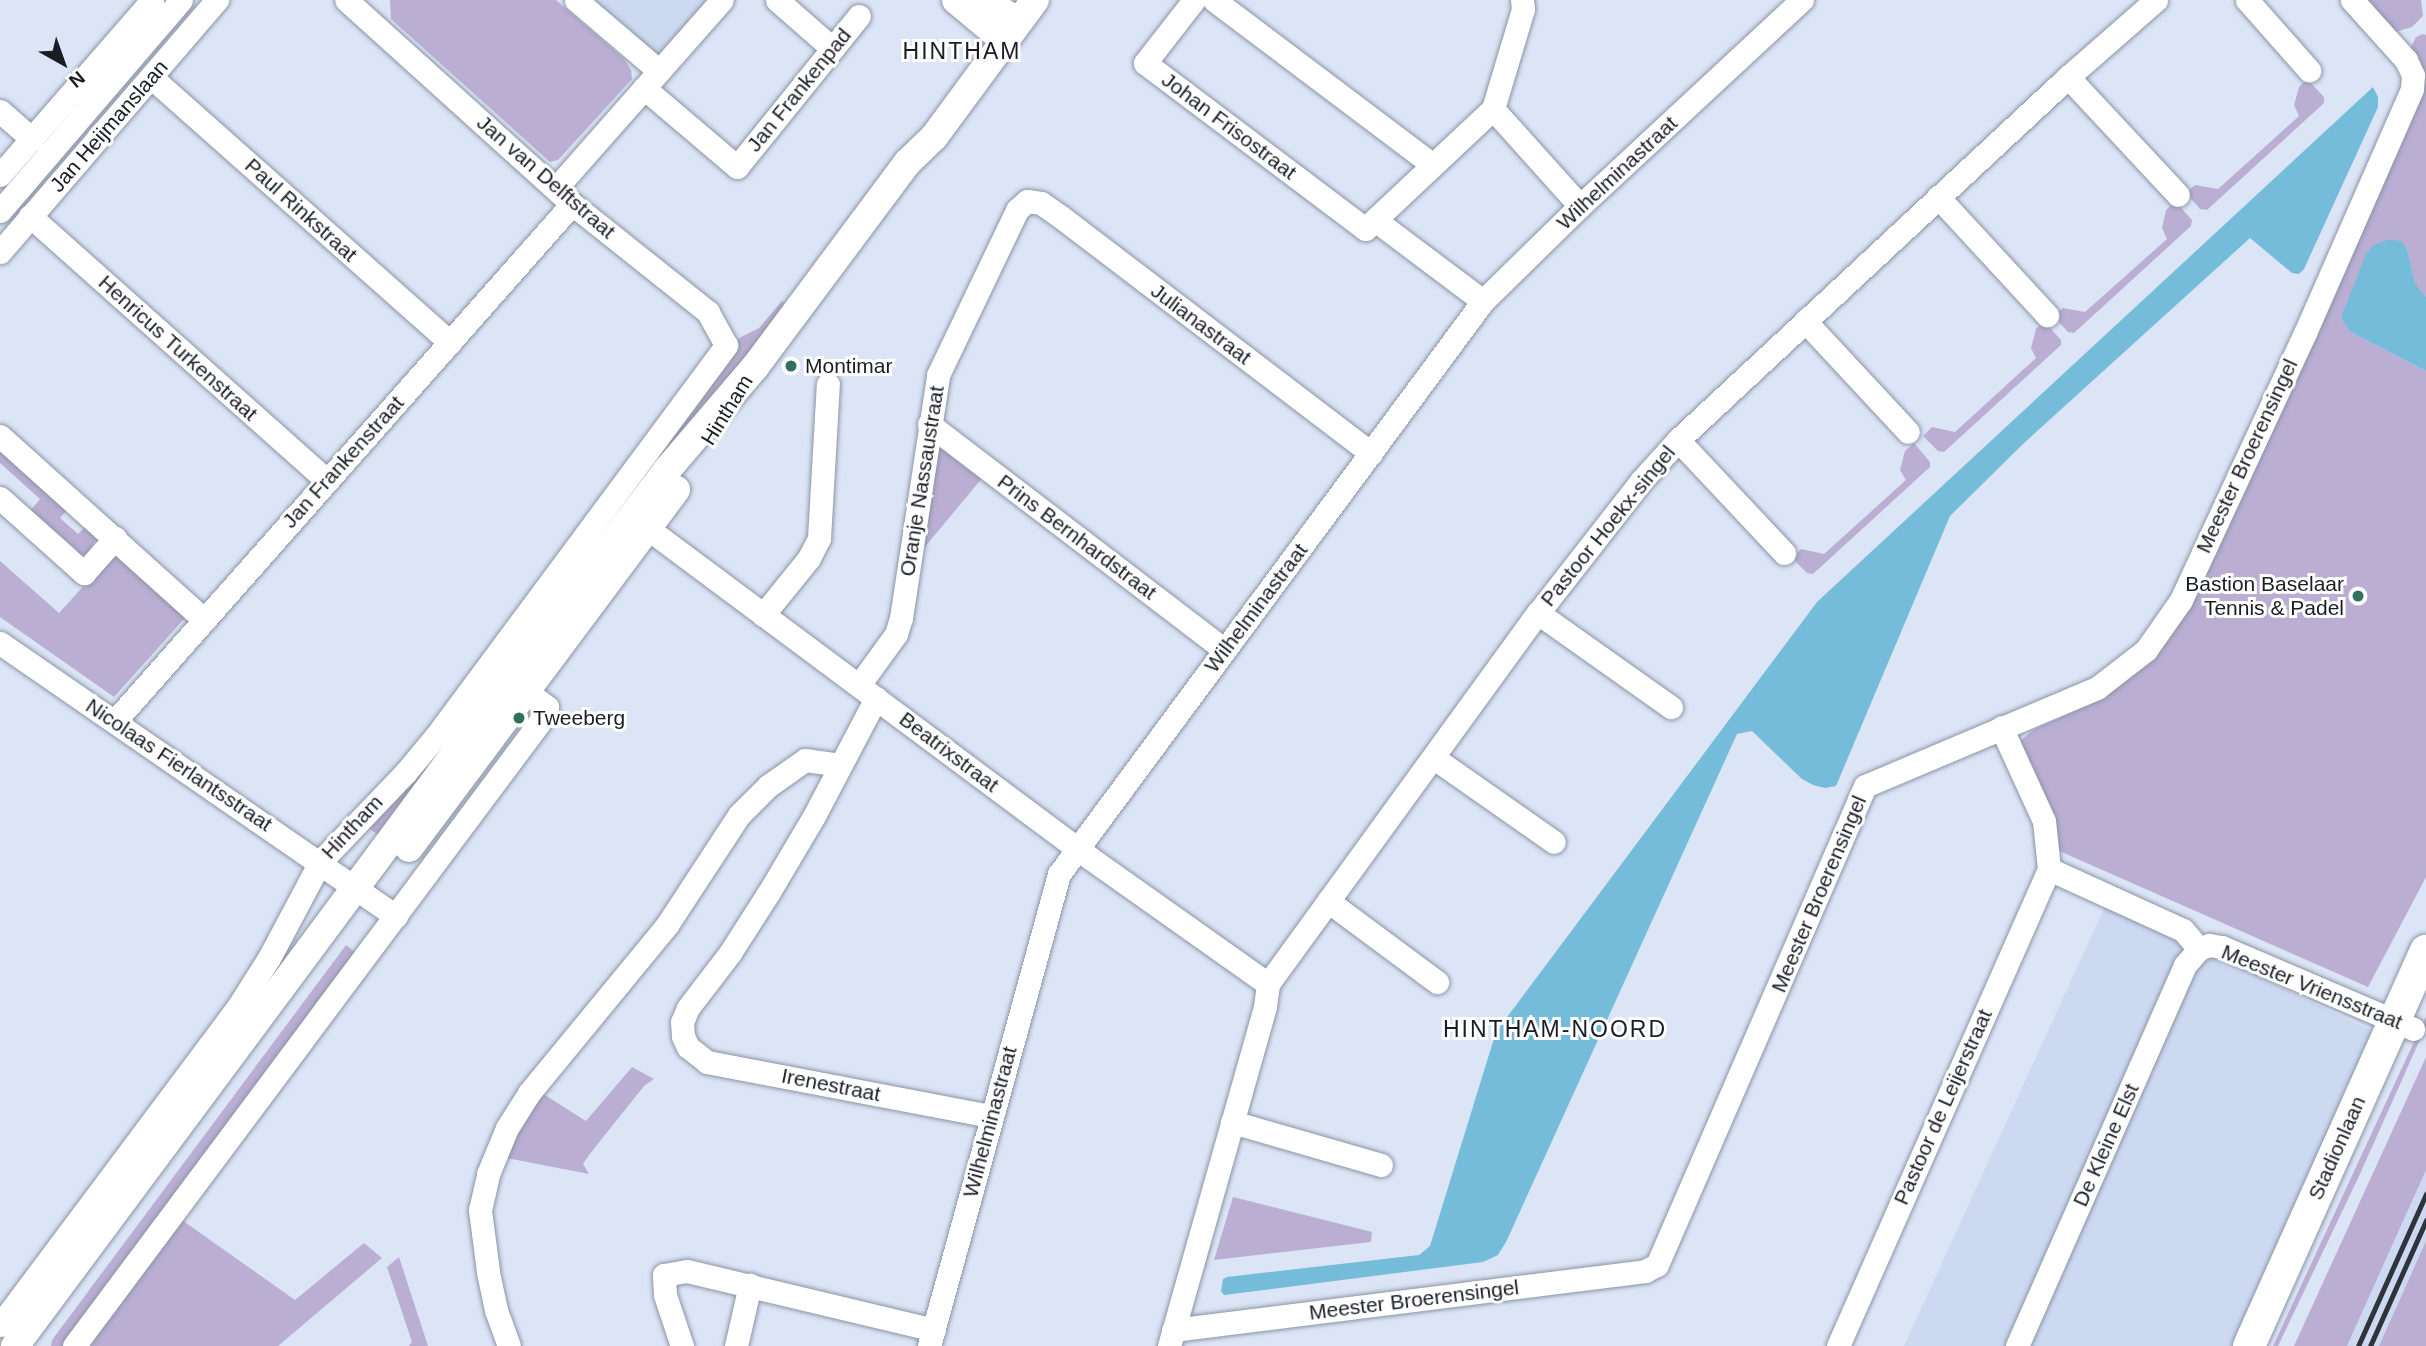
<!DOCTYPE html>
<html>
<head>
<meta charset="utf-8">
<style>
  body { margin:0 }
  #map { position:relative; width:2426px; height:1346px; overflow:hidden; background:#dbe5f6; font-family:Helvetica,sans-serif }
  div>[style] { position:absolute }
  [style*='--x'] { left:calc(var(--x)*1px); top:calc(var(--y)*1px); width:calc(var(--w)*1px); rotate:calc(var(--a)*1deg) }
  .built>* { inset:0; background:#ccd9f1 }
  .green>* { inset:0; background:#baaed3 }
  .water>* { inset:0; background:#74bcd9 }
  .roads { filter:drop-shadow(0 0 2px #8b94a4) drop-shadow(0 0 2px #8b94a4) }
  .minor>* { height:23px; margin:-11.5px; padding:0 11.5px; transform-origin:11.5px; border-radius:11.5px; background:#fff }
  .tertiary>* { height:28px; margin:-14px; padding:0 14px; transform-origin:14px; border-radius:14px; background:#fff }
  .secondary>* { height:32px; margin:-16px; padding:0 16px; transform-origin:16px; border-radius:16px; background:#fff }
  .rail>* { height:5px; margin:-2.5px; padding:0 2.5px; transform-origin:2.5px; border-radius:2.5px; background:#2f333b }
  .dots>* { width:19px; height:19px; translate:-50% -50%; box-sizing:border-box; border:4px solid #fff; border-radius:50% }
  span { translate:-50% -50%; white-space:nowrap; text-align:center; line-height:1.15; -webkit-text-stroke:6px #fff; paint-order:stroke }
  .street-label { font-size:21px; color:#1a1d24 }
  .poi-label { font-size:21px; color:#1a1d24 }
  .left { translate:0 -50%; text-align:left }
  .right { translate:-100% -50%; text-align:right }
  .neighbourhood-label { font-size:23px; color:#1a1d24; letter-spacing:2px }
  .north { position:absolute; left:28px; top:28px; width:70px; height:70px; -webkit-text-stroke:5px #fff; paint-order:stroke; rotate:140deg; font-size:19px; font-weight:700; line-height:28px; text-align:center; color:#1a1d24 }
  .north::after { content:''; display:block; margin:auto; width:24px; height:32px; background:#1a1d24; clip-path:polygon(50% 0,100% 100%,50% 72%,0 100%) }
</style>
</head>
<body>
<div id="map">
  <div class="built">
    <i style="clip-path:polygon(591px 0,714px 0,660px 61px)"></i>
    <i style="clip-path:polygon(2106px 904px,2374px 1032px,2234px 1346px,1904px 1346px)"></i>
    <i style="clip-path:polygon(2426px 1170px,2426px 1241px,2379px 1346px,2347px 1346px)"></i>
  </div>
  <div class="green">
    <i style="clip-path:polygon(390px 0,556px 0,624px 59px,631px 70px,632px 79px,558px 160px,550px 162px,391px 19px)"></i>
    <i style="clip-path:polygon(2365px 0,2421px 0,2423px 16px,2412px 27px,2395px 32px)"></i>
    <i style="clip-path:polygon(2423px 34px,2426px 35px,2426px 297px,2414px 284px,2407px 249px,2402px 243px,2390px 239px,2351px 332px,2426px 371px,2426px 877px,2368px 987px,2057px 850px,2019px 742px,2033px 730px,2102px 699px,2153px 660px,2189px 609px,2417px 95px,2410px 49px,2416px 37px)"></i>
    <i style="clip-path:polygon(2307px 79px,2324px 97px,2324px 103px,2207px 210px,2200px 209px,2186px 193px,2195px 185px,2218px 189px,2299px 116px,2294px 105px,2299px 87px)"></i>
    <i style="clip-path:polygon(2175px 201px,2192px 220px,2191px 226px,2074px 333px,2068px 332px,2053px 316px,2063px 308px,2085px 312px,2167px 239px,2162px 228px,2166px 210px)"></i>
    <i style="clip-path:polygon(782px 301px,786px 304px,673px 451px,662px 443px,730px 347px,741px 337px,759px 328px)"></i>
    <i style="clip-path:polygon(2044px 321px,2061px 340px,2061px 345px,1944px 452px,1938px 451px,1923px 436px,1932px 427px,1955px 432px,2036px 358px,2031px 348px,2036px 329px)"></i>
    <i style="clip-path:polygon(1914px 443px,1930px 462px,1930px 467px,1813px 574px,1807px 573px,1792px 558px,1801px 549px,1824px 554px,1906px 480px,1900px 470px,1905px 451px)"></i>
    <i style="clip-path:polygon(0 446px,69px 508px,60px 518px,78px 534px,88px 524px,96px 539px,87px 554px,74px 555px,77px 550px,31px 510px,40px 499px,0 463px)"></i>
    <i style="clip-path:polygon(938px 449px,947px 449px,983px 477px,919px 554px)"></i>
    <i style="clip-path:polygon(120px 546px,192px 610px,114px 697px,0 617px,0 561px,59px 613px)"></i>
    <i style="clip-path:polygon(585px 547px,595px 554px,383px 838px,362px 824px)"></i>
    <i style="clip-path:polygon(346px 945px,357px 954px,65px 1346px,51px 1346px,52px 1340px)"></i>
    <i style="clip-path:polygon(2426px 1016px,2426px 1026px,2360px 1174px,2278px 1346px,2273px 1346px)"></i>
    <i style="clip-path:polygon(2426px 1057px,2426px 1170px,2347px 1346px,2294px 1346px)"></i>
    <i style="clip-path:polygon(632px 1067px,654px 1079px,644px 1086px,589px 1155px,583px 1164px,589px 1174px,501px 1157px,540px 1092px,586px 1121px)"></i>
    <i style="clip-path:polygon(1233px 1197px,1372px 1232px,1371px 1242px,1214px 1260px)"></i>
    <i style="clip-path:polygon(179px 1218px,295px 1300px,364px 1243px,382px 1258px,278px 1346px,82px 1346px)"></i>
    <i style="clip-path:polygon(2426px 1241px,2426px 1346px,2379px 1346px)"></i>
    <i style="clip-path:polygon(399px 1257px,428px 1346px,409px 1346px,412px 1342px,387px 1267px)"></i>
  </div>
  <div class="water">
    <i style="clip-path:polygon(2373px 87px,2378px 97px,2378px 107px,2304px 269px,2299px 274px,2292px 273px,2250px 238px,2023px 444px,1950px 516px,1836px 786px,1825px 788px,1813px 785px,1802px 779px,1752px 731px,1737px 734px,1507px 1240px,1498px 1255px,1483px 1262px,1224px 1295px,1221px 1291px,1223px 1279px,1227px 1277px,1419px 1255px,1430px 1246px,1496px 1032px,1817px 602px)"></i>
    <i style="clip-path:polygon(2390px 239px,2402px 242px,2407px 249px,2415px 284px,2426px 297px,2426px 371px,2351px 332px,2343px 321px,2342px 315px,2366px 254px,2374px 245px)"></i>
  </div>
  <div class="roads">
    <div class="minor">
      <i style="--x:576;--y:0;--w:109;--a:40.5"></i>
      <i style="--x:777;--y:0;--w:74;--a:41.2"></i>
      <i style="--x:1194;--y:0;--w:80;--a:127.9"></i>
      <i style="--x:1145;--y:63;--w:276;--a:37"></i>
      <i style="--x:1365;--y:229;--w:175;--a:-43.2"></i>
      <i style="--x:1214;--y:0;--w:274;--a:37"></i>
      <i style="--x:1522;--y:0;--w:9;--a:84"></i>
      <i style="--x:1523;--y:9;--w:104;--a:106.7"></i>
      <i style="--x:1493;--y:109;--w:130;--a:48.1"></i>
      <i style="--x:2247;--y:0;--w:94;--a:48.5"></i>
      <i style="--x:151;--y:77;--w:400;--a:41.6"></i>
      <i style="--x:2068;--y:77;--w:161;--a:47"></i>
      <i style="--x:644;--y:88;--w:122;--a:40.3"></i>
      <i style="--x:737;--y:167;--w:194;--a:-51.1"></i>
      <i style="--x:0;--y:111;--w:43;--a:41.2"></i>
      <i style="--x:0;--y:175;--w:232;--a:-49"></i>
      <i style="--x:557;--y:187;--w:249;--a:-48.6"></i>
      <i style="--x:1938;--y:197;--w:161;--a:47.3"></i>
      <i style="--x:0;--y:211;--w:278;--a:-49.4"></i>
      <i style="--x:30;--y:216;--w:397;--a:41.7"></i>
      <i style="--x:1375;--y:220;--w:135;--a:36.9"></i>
      <i style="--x:0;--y:252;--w:333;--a:-49.3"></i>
      <i style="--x:1805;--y:321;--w:151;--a:47.1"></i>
      <i style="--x:929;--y:424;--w:372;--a:37.4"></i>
      <i style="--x:0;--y:436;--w:275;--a:42"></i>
      <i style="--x:1678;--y:440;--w:155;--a:46.8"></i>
      <i style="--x:0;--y:498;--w:113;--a:41.8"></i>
      <i style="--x:84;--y:573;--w:47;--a:-48.5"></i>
      <i style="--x:635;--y:519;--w:567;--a:36.69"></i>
      <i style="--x:1090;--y:858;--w:218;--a:35.3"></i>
      <i style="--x:1538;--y:613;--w:163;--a:35.3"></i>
      <i style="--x:763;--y:615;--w:73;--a:-51.1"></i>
      <i style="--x:809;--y:558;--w:22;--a:-63"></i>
      <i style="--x:819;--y:538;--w:154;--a:-86.7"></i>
      <i style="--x:0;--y:643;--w:481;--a:34.6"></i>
      <i style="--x:859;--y:685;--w:63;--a:-54"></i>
      <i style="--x:896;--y:634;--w:17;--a:-73"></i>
      <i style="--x:901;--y:618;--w:246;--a:-81.3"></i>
      <i style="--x:938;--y:375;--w:183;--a:-64.4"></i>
      <i style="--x:1017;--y:210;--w:13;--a:-42"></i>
      <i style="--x:1027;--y:201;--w:14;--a:8"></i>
      <i style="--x:1041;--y:203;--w:24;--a:35"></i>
      <i style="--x:1061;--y:217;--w:390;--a:37.3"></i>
      <i style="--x:876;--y:698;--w:133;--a:117.7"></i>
      <i style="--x:814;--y:816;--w:88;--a:120.6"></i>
      <i style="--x:769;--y:892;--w:72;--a:122.6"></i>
      <i style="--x:730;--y:953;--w:69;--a:127.4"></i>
      <i style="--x:688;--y:1008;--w:15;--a:113"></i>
      <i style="--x:682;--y:1022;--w:14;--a:86"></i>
      <i style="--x:683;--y:1036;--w:12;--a:66"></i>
      <i style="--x:688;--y:1047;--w:24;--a:38"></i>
      <i style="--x:707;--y:1062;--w:289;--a:10.8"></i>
      <i style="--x:115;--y:721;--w:690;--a:-48.53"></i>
      <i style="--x:1434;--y:758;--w:146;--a:35"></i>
      <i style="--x:2049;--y:869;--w:147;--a:24.5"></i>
      <i style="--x:2183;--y:930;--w:25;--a:50"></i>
      <i style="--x:2199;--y:949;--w:11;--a:-22"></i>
      <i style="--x:2209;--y:945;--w:13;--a:9"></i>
      <i style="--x:2222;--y:947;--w:208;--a:23.2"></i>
      <i style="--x:1328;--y:901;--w:136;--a:36.6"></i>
      <i style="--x:1232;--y:1122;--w:155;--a:16.1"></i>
      <i style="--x:0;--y:1325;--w:397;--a:-53.2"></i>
      <i style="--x:238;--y:1007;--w:58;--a:-57.7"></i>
      <i style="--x:269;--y:958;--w:109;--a:-62"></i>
      <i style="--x:320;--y:862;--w:124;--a:-46.3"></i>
      <i style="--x:406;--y:772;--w:47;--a:-50.2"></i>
      <i style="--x:436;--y:736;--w:487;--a:-53.4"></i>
      <i style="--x:726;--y:345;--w:38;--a:-119"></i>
      <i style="--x:708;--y:312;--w:174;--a:-141.5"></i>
      <i style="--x:572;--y:204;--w:304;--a:-137.9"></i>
      <i style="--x:1173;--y:1330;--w:476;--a:-7.1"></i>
      <i style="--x:1645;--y:1271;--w:13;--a:-27"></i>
      <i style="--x:1657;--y:1265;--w:522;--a:-66.53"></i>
      <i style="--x:1865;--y:786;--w:252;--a:-22.9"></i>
      <i style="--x:2097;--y:688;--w:62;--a:-37.8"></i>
      <i style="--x:2146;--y:650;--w:61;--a:-55"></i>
      <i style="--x:2181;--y:600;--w:294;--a:-65.1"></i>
      <i style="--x:2305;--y:333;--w:266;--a:-66.3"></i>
      <i style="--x:2412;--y:89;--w:14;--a:-86"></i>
      <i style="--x:2413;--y:75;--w:17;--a:-115"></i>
      <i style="--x:2406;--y:60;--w:81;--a:-132"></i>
      <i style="--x:74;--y:1346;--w:777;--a:-53.26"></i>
      <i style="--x:539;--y:723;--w:18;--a:-63"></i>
      <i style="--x:547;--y:707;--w:26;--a:-143"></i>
      <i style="--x:509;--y:1346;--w:38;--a:-110"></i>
      <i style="--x:496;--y:1310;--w:40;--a:-102"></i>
      <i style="--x:488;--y:1271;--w:62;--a:-97.5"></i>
      <i style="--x:480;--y:1210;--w:37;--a:-77"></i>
      <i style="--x:488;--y:1174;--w:50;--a:-67.6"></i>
      <i style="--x:507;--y:1128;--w:41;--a:-57.8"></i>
      <i style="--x:529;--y:1093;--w:217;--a:-50.6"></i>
      <i style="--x:667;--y:925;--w:131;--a:-56.8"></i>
      <i style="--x:739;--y:815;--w:41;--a:-45"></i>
      <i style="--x:768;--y:786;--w:45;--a:-35.1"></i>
      <i style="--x:805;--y:760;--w:35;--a:8"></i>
      <i style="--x:682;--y:1346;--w:54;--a:-108.4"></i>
      <i style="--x:665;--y:1295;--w:20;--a:-93"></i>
      <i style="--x:664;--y:1275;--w:23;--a:-10"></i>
      <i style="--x:687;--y:1271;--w:254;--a:13.4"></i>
      <i style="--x:736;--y:1346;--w:63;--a:-77.1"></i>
      <i style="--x:929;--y:1346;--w:490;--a:-74.6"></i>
      <i style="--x:1059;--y:874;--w:713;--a:-53.5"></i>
      <i style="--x:1483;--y:301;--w:136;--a:-44.4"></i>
      <i style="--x:1580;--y:206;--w:303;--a:-42.9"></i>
      <i style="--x:1169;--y:1346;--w:353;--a:-74.2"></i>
      <i style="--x:1265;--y:1006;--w:22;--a:-82"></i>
      <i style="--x:1268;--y:984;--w:459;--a:-54"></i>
      <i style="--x:1538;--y:613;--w:167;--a:-52"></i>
      <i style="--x:1641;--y:481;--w:55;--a:-47.9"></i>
      <i style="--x:1678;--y:440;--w:533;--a:-42.95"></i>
      <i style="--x:2068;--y:77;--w:117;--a:-41.2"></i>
      <i style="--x:1838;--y:1346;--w:522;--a:-66.14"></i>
      <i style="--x:2049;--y:869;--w:48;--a:-95.9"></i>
      <i style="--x:2044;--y:821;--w:103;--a:-114.6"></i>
      <i style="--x:2017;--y:1346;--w:416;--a:-66.2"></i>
      <i style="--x:2185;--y:965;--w:21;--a:-49"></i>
    </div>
    <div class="tertiary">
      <i style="--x:956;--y:0;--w:48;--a:40"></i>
      <i style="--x:993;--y:31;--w:17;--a:7"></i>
      <i style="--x:1010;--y:33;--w:19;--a:-102"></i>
      <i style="--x:1006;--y:14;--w:25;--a:-146"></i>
      <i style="--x:409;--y:848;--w:447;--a:-53.3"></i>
      <i style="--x:15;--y:1346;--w:988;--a:-53.4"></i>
      <i style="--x:604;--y:553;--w:104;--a:-52.8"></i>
      <i style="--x:667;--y:470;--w:135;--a:-49.5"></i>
      <i style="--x:755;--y:367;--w:256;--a:-53.3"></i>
      <i style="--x:908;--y:162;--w:36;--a:-44"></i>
      <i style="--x:934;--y:137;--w:170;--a:-53.6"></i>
    </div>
    <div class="secondary">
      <i style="--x:2249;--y:1346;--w:433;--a:-65.9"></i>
    </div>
  </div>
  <div class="rail">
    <i style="--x:2358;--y:1346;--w:167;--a:-65.9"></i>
    <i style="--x:2370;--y:1346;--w:138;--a:-66"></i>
  </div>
  <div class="dots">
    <i style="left:791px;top:366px;background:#31705d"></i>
    <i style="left:2358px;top:596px;background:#31705d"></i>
    <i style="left:519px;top:718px;background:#31705d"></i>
  </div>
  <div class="street-label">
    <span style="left:799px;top:90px;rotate:-51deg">Jan Frankenpad</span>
    <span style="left:109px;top:126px;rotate:-49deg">Jan Heijmanslaan</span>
    <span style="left:1229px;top:126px;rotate:37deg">Johan Frisostraat</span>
    <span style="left:1617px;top:173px;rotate:-43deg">Wilhelminastraat</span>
    <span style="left:546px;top:177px;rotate:41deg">Jan van Delftstraat</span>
    <span style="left:301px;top:210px;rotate:42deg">Paul Rinkstraat</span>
    <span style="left:1201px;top:324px;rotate:37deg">Julianastraat</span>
    <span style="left:178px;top:348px;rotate:42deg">Henricus Turkenstraat</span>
    <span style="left:727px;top:410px;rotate:-58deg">Hintham</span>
    <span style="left:2247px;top:456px;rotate:-65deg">Meester Broerensingel</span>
    <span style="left:343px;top:462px;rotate:-48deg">Jan Frankenstraat</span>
    <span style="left:922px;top:481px;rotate:-81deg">Oranje Nassaustraat</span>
    <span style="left:1608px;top:526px;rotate:-51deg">Pastoor Hoekx-singel</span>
    <span style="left:1077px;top:537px;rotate:37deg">Prins Bernhardstraat</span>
    <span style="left:1256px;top:608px;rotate:-53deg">Wilhelminastraat</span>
    <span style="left:949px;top:752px;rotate:37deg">Beatrixstraat</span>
    <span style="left:179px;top:765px;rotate:34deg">Nicolaas Fierlantsstraat</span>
    <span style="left:352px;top:827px;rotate:-47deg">Hintham</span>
    <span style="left:1819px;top:894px;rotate:-67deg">Meester Broerensingel</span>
    <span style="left:2312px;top:987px;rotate:22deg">Meester Vriensstraat</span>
    <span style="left:831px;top:1085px;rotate:11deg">Irenestraat</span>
    <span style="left:1943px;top:1107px;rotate:-66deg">Pastoor de Leijerstraat</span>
    <span style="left:990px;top:1122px;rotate:-75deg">Wilhelminastraat</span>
    <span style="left:2106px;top:1145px;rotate:-66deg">De Kleine Elst</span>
    <span style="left:2337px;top:1148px;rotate:-66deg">Stadionlaan</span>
    <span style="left:1414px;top:1300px;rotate:-7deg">Meester Broerensingel</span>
  </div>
  <div class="poi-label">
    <span class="left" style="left:805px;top:366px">Montimar</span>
    <span class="right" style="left:2344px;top:596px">Bastion Baselaar<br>Tennis &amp; Padel</span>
    <span class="left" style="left:533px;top:718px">Tweeberg</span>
  </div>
  <div class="neighbourhood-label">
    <span style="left:962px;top:51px">HINTHAM</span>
    <span style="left:1555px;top:1029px">HINTHAM-NOORD</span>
  </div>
  <div class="north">N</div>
</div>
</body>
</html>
